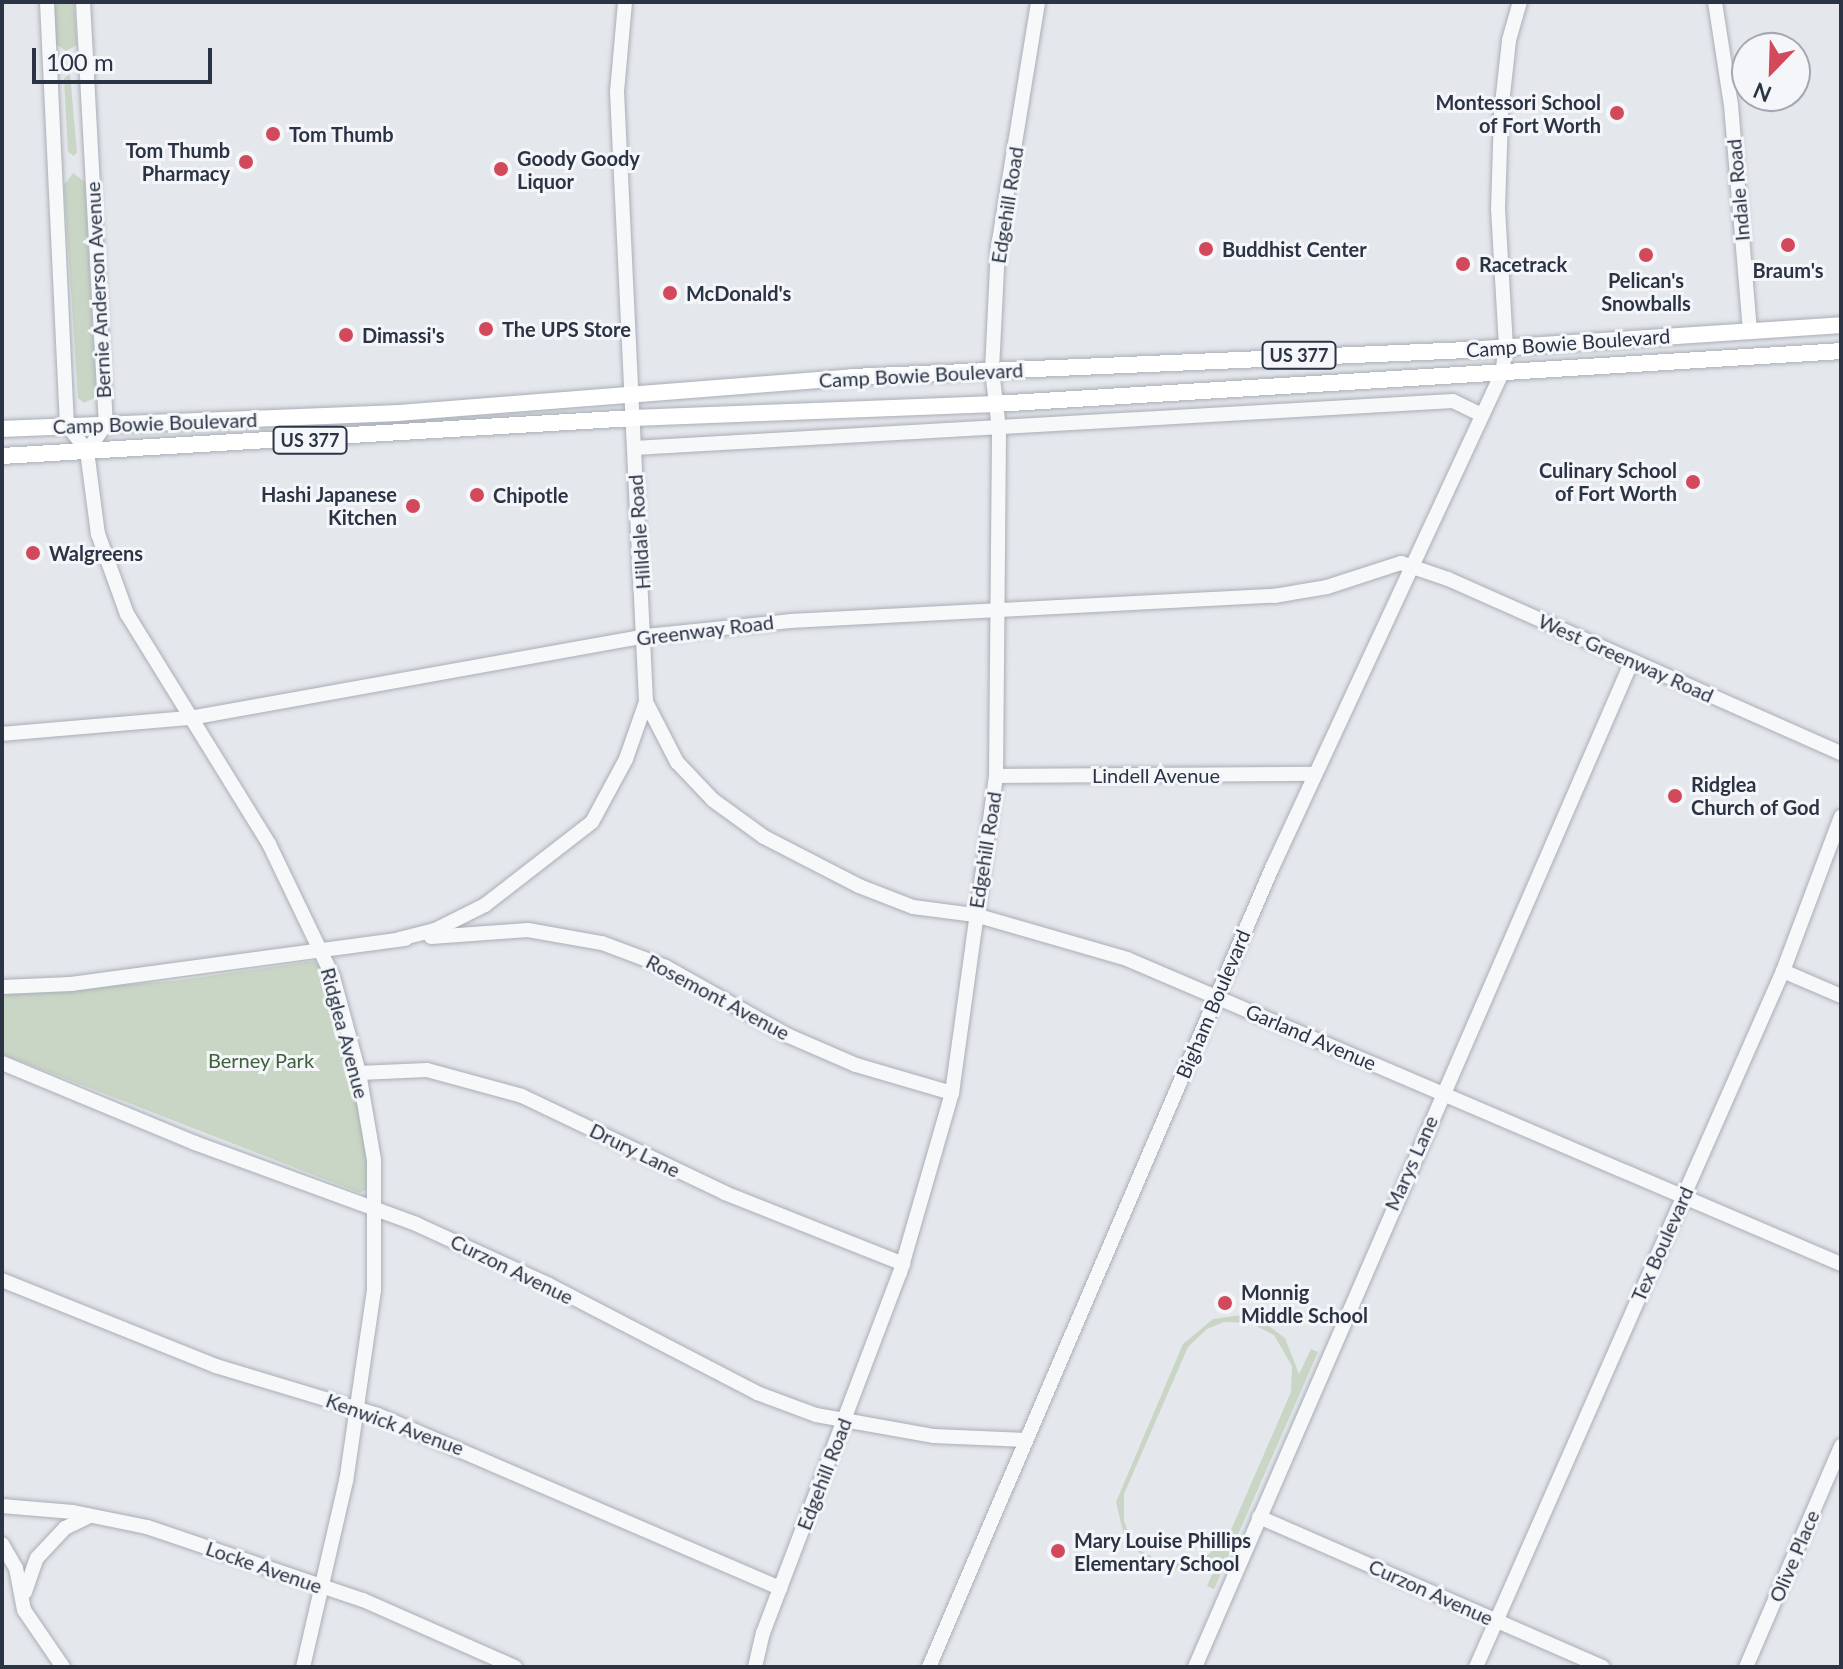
<!DOCTYPE html>
<html>
<head>
<meta charset="utf-8">
<style>
  body { margin:0 }
  #map { position:relative; width:1843px; height:1669px; overflow:hidden; background:#e4e7ec; font-family:Lato,sans-serif }
  div>[style] { position:absolute }
  [style*='--x'] { left:calc(var(--x)*1px); top:calc(var(--y)*1px); width:calc(var(--w)*1px); rotate:calc(var(--a)*1deg) }
  .green>* { inset:0; background:#c9d6c5 }
  .roads { filter:drop-shadow(0 0 2px #a9aeb7) drop-shadow(0 0 2px #a9aeb7) }
  .minor>* { height:14px; margin:-7px; padding:0 7px; transform-origin:7px; border-radius:7px; background:#f7f8fa }
  .major>* { height:16px; margin:-8px; padding:0 8px; transform-origin:8px; border-radius:8px; background:#fff }
  .dots>* { width:22px; height:22px; translate:-50% -50%; box-sizing:border-box; border:4px solid #f4f6f9; border-radius:50% }
  span { translate:-50% -50%; white-space:nowrap; text-align:center; line-height:1.15; -webkit-text-stroke:6px #f4f6f9; paint-order:stroke }
  .shield-label span { padding:2px 6px; background:#f4f6f9; border:2px solid; border-radius:6px; -webkit-text-stroke-width:0 }
  .shield-label { font-size:18px; color:#2b3445; font-weight:700 }
  .poi-label { font-size:20px; color:#2b3445; font-weight:700 }
  .right { translate:-100% -50%; text-align:right }
  .left { translate:0 -50%; text-align:left }
  .street-label { font-size:20px; color:#2b3445 }
  .park-label { font-size:20px; color:#3f6138 }
  .frame { position:absolute; inset:0; border:4px solid #2b3445; pointer-events:none }
  .north { position:absolute; left:1731px; top:32px; width:80px; height:80px; box-sizing:border-box; background:#f4f6f9; border:2px solid #a4a8b1; border-radius:50%; rotate:203deg; font-size:22px; font-weight:700; line-height:32px; text-align:center; color:#2b3445 }
  .north::after { content:''; display:block; margin:auto; width:28px; height:36px; background:#d1495b; clip-path:polygon(50% 0,100% 100%,50% 72%,0 100%) }
  .scale { position:absolute; left:32px; top:48px; width:180px; height:36px; box-sizing:border-box; border:4px solid #2b3445; border-top:0; padding-left:10px; font-size:24px; line-height:28px; white-space:nowrap; color:#2b3445; -webkit-text-stroke:6px #f4f6f9; paint-order:stroke }
</style>
</head>
<body>
<div id="map">
  <div class="green">
    <i style="clip-path:polygon(54px 2px,74px 2px,77px 45px,66px 51px,56px 44px)"></i>
    <i style="clip-path:polygon(70px 74px,77px 152px,74px 156px,68px 152px,64px 78px)"></i>
    <i style="clip-path:polygon(73px 173px,85px 182px,96px 397px,84px 403px,78px 398px,64px 185px)"></i>
    <i style="clip-path:polygon(314px 961px,326px 973px,347px 1035px,370px 1163px,367px 1189px,360px 1193px,2px 1054px,2px 994px,173px 981px)"></i>
    <i style="clip-path:polygon(evenodd,1242px 1315px,1261px 1320px,1285px 1338px,1299px 1374px,1311px 1349px,1318px 1352px,1214px 1589px,1207px 1586px,1219px 1558px,1183px 1571px,1154px 1566px,1125px 1540px,1116px 1502px,1183px 1344px,1213px 1319px,1242px 1315px,1224px 1322px,1250px 1323px,1274px 1335px,1292px 1366px,1291px 1392px,1227px 1539px,1200px 1561px,1165px 1563px,1141px 1551px,1130px 1537px,1124px 1521px,1124px 1494px,1188px 1347px,1207px 1329px,1224px 1322px)"></i>
  </div>
  <div class="roads">
    <div class="minor">
      <i style="--x:47;--y:2;--w:423;--a:87.3"></i>
      <i style="--x:67;--y:425;--w:33;--a:52"></i>
      <i style="--x:83;--y:2;--w:423;--a:86.9"></i>
      <i style="--x:106;--y:424;--w:33;--a:125"></i>
      <i style="--x:1715;--y:2;--w:104;--a:81.2"></i>
      <i style="--x:1731;--y:105;--w:228;--a:85.2"></i>
      <i style="--x:634;--y:448;--w:820;--a:-3.28"></i>
      <i style="--x:1453;--y:401;--w:32;--a:26"></i>
      <i style="--x:87;--y:451;--w:84;--a:82.5"></i>
      <i style="--x:98;--y:534;--w:85;--a:70.1"></i>
      <i style="--x:127;--y:614;--w:270;--a:58.3"></i>
      <i style="--x:269;--y:844;--w:148;--a:64.3"></i>
      <i style="--x:333;--y:977;--w:99;--a:74.8"></i>
      <i style="--x:359;--y:1073;--w:88;--a:80.2"></i>
      <i style="--x:374;--y:1160;--w:130;--a:90"></i>
      <i style="--x:374;--y:1290;--w:193;--a:98.3"></i>
      <i style="--x:346;--y:1481;--w:191;--a:103"></i>
      <i style="--x:646;--y:702;--w:68;--a:62.7"></i>
      <i style="--x:677;--y:762;--w:52;--a:46.5"></i>
      <i style="--x:713;--y:800;--w:63;--a:36"></i>
      <i style="--x:764;--y:837;--w:107;--a:27.3"></i>
      <i style="--x:859;--y:886;--w:58;--a:21.3"></i>
      <i style="--x:913;--y:907;--w:63;--a:7.4"></i>
      <i style="--x:975;--y:915;--w:158;--a:16.1"></i>
      <i style="--x:1127;--y:959;--w:776;--a:23.13"></i>
      <i style="--x:2;--y:734;--w:189;--a:-4.9"></i>
      <i style="--x:190;--y:718;--w:463;--a:-10.2"></i>
      <i style="--x:646;--y:636;--w:145;--a:-5.9"></i>
      <i style="--x:790;--y:621;--w:485;--a:-3"></i>
      <i style="--x:1274;--y:596;--w:54;--a:-9.6"></i>
      <i style="--x:1327;--y:587;--w:78;--a:-18"></i>
      <i style="--x:1401;--y:563;--w:50;--a:18.8"></i>
      <i style="--x:1448;--y:579;--w:430;--a:23.9"></i>
      <i style="--x:996;--y:776;--w:319;--a:-0.4"></i>
      <i style="--x:431;--y:937;--w:97;--a:-4.1"></i>
      <i style="--x:528;--y:930;--w:75;--a:10"></i>
      <i style="--x:602;--y:943;--w:68;--a:20.6"></i>
      <i style="--x:666;--y:967;--w:141;--a:29.3"></i>
      <i style="--x:789;--y:1036;--w:73;--a:23.4"></i>
      <i style="--x:856;--y:1065;--w:100;--a:16.3"></i>
      <i style="--x:399;--y:939;--w:37;--a:-14"></i>
      <i style="--x:435;--y:930;--w:56;--a:-26.6"></i>
      <i style="--x:485;--y:905;--w:135;--a:-37.8"></i>
      <i style="--x:592;--y:822;--w:72;--a:-61.6"></i>
      <i style="--x:626;--y:759;--w:60;--a:-70.7"></i>
      <i style="--x:646;--y:702;--w:611;--a:-92.72"></i>
      <i style="--x:617;--y:92;--w:90;--a:-84.9"></i>
      <i style="--x:1783;--y:971;--w:63;--a:23.3"></i>
      <i style="--x:2;--y:987;--w:69;--a:-2.5"></i>
      <i style="--x:71;--y:984;--w:338;--a:-7.7"></i>
      <i style="--x:2;--y:1063;--w:209;--a:22.5"></i>
      <i style="--x:195;--y:1143;--w:235;--a:20.1"></i>
      <i style="--x:416;--y:1224;--w:146;--a:24.6"></i>
      <i style="--x:549;--y:1285;--w:234;--a:27.4"></i>
      <i style="--x:757;--y:1393;--w:63;--a:20.4"></i>
      <i style="--x:816;--y:1415;--w:120;--a:10.1"></i>
      <i style="--x:934;--y:1436;--w:92;--a:2.5"></i>
      <i style="--x:359;--y:1073;--w:68;--a:-2.5"></i>
      <i style="--x:427;--y:1070;--w:98;--a:15.3"></i>
      <i style="--x:522;--y:1096;--w:225;--a:25.5"></i>
      <i style="--x:725;--y:1193;--w:192;--a:21.7"></i>
      <i style="--x:2;--y:1280;--w:231;--a:21.9"></i>
      <i style="--x:216;--y:1366;--w:169;--a:16.8"></i>
      <i style="--x:378;--y:1415;--w:438;--a:23.3"></i>
      <i style="--x:2;--y:1506;--w:71;--a:4.8"></i>
      <i style="--x:73;--y:1512;--w:76;--a:11.5"></i>
      <i style="--x:147;--y:1527;--w:228;--a:18.7"></i>
      <i style="--x:363;--y:1600;--w:166;--a:23.8"></i>
      <i style="--x:1259;--y:1517;--w:375;--a:23.6"></i>
      <i style="--x:2;--y:1544;--w:28;--a:60"></i>
      <i style="--x:16;--y:1568;--w:43;--a:79.2"></i>
      <i style="--x:24;--y:1610;--w:69;--a:55.6"></i>
      <i style="--x:25;--y:1592;--w:36;--a:-71"></i>
      <i style="--x:37;--y:1558;--w:41;--a:-47"></i>
      <i style="--x:65;--y:1528;--w:28;--a:-26"></i>
      <i style="--x:755;--y:1667;--w:35;--a:-77"></i>
      <i style="--x:763;--y:1633;--w:385;--a:-69.2"></i>
      <i style="--x:900;--y:1273;--w:187;--a:-73.9"></i>
      <i style="--x:952;--y:1093;--w:320;--a:-82.1"></i>
      <i style="--x:996;--y:776;--w:347;--a:-89.5"></i>
      <i style="--x:999;--y:429;--w:59;--a:-96.8"></i>
      <i style="--x:992;--y:370;--w:123;--a:-87.2"></i>
      <i style="--x:998;--y:247;--w:248;--a:-80.7"></i>
      <i style="--x:929;--y:1667;--w:870;--a:-66.77"></i>
      <i style="--x:1272;--y:868;--w:546;--a:-65.08"></i>
      <i style="--x:1502;--y:373;--w:26;--a:-81"></i>
      <i style="--x:1506;--y:347;--w:137;--a:-93.3"></i>
      <i style="--x:1498;--y:210;--w:97;--a:-88.2"></i>
      <i style="--x:1501;--y:113;--w:73;--a:-83.7"></i>
      <i style="--x:1509;--y:40;--w:40;--a:-74"></i>
      <i style="--x:1195;--y:1667;--w:1097;--a:-66.52"></i>
      <i style="--x:1476;--y:1667;--w:761;--a:-66.2"></i>
      <i style="--x:1783;--y:971;--w:165;--a:-69.4"></i>
      <i style="--x:1746;--y:1667;--w:241;--a:-66.7"></i>
    </div>
    <div class="major">
      <i style="--x:2;--y:429;--w:396;--a:-2.3"></i>
      <i style="--x:398;--y:413;--w:455;--a:-4.5"></i>
      <i style="--x:852;--y:377;--w:616;--a:-2.51"></i>
      <i style="--x:1467;--y:350;--w:375;--a:-3.8"></i>
      <i style="--x:2;--y:456;--w:633;--a:-3.44"></i>
      <i style="--x:634;--y:418;--w:361;--a:-2.2"></i>
      <i style="--x:995;--y:404;--w:848;--a:-3.58"></i>
    </div>
  </div>
  <div class="dots">
    <i style="left:1617px;top:113px;background:#d1495b"></i>
    <i style="left:273px;top:134px;background:#d1495b"></i>
    <i style="left:246px;top:162px;background:#d1495b"></i>
    <i style="left:501px;top:169px;background:#d1495b"></i>
    <i style="left:1788px;top:245px;background:#d1495b"></i>
    <i style="left:1206px;top:249px;background:#d1495b"></i>
    <i style="left:1646px;top:255px;background:#d1495b"></i>
    <i style="left:1463px;top:264px;background:#d1495b"></i>
    <i style="left:670px;top:293px;background:#d1495b"></i>
    <i style="left:486px;top:329px;background:#d1495b"></i>
    <i style="left:346px;top:335px;background:#d1495b"></i>
    <i style="left:1693px;top:482px;background:#d1495b"></i>
    <i style="left:477px;top:495px;background:#d1495b"></i>
    <i style="left:413px;top:506px;background:#d1495b"></i>
    <i style="left:33px;top:553px;background:#d1495b"></i>
    <i style="left:1675px;top:796px;background:#d1495b"></i>
    <i style="left:1225px;top:1303px;background:#d1495b"></i>
    <i style="left:1058px;top:1551px;background:#d1495b"></i>
  </div>
  <div class="shield-label">
    <span style="left:1299px;top:355px">US 377</span>
    <span style="left:310px;top:440px">US 377</span>
  </div>
  <div class="poi-label">
    <span class="right" style="left:1601px;top:114px">Montessori School<br>of Fort Worth</span>
    <span class="left" style="left:289px;top:134px">Tom Thumb</span>
    <span class="right" style="left:230px;top:162px">Tom Thumb<br>Pharmacy</span>
    <span class="left" style="left:517px;top:170px">Goody Goody<br>Liquor</span>
    <span class="left" style="left:1222px;top:249px">Buddhist Center</span>
    <span class="left" style="left:1479px;top:264px">Racetrack</span>
    <span style="left:1788px;top:270px">Braum's</span>
    <span style="left:1646px;top:292px">Pelican's<br>Snowballs</span>
    <span class="left" style="left:686px;top:293px">McDonald's</span>
    <span class="left" style="left:502px;top:329px">The UPS Store</span>
    <span class="left" style="left:362px;top:335px">Dimassi's</span>
    <span class="right" style="left:1677px;top:482px">Culinary School<br>of Fort Worth</span>
    <span class="right" style="left:397px;top:506px">Hashi Japanese<br>Kitchen</span>
    <span class="left" style="left:493px;top:495px">Chipotle</span>
    <span class="left" style="left:49px;top:553px">Walgreens</span>
    <span class="left" style="left:1691px;top:796px">Ridglea<br>Church of God</span>
    <span class="left" style="left:1241px;top:1304px">Monnig<br>Middle School</span>
    <span class="left" style="left:1074px;top:1552px">Mary Louise Phillips<br>Elementary School</span>
  </div>
  <div class="street-label">
    <span style="left:1738px;top:190px;rotate:-95deg">Indale Road</span>
    <span style="left:1007px;top:205px;rotate:-81deg">Edgehill Road</span>
    <span style="left:98px;top:290px;rotate:-93deg">Bernie Anderson Avenue</span>
    <span style="left:1568px;top:343px;rotate:-4deg">Camp Bowie Boulevard</span>
    <span style="left:921px;top:375px;rotate:-3deg">Camp Bowie Boulevard</span>
    <span style="left:155px;top:423px;rotate:-2deg">Camp Bowie Boulevard</span>
    <span style="left:639px;top:532px;rotate:-94deg">Hilldale Road</span>
    <span style="left:705px;top:630px;rotate:-7deg">Greenway Road</span>
    <span style="left:1626px;top:658px;rotate:24deg">West Greenway Road</span>
    <span style="left:1156px;top:775px">Lindell Avenue</span>
    <span style="left:985px;top:850px;rotate:-81deg">Edgehill Road</span>
    <span style="left:718px;top:997px;rotate:28deg">Rosemont Avenue</span>
    <span style="left:1213px;top:1004px;rotate:-67deg">Bigham Boulevard</span>
    <span style="left:345px;top:1033px;rotate:75deg">Ridglea Avenue</span>
    <span style="left:1311px;top:1037px;rotate:23deg">Garland Avenue</span>
    <span style="left:635px;top:1150px;rotate:26deg">Drury Lane</span>
    <span style="left:1411px;top:1163px;rotate:-66deg">Marys Lane</span>
    <span style="left:1662px;top:1244px;rotate:-66deg">Tex Boulevard</span>
    <span style="left:512px;top:1269px;rotate:26deg">Curzon Avenue</span>
    <span style="left:395px;top:1424px;rotate:20deg">Kenwick Avenue</span>
    <span style="left:824px;top:1474px;rotate:-69deg">Edgehill Road</span>
    <span style="left:1794px;top:1556px;rotate:-67deg">Olive Place</span>
    <span style="left:264px;top:1567px;rotate:19deg">Locke Avenue</span>
    <span style="left:1431px;top:1592px;rotate:24deg">Curzon Avenue</span>
  </div>
  <div class="park-label">
    <span style="left:261px;top:1060px">Berney Park</span>
  </div>
  <div class="frame"></div>
  <div class="north">N</div>
  <div class="scale">100 m</div>
</div>
</body>
</html>
